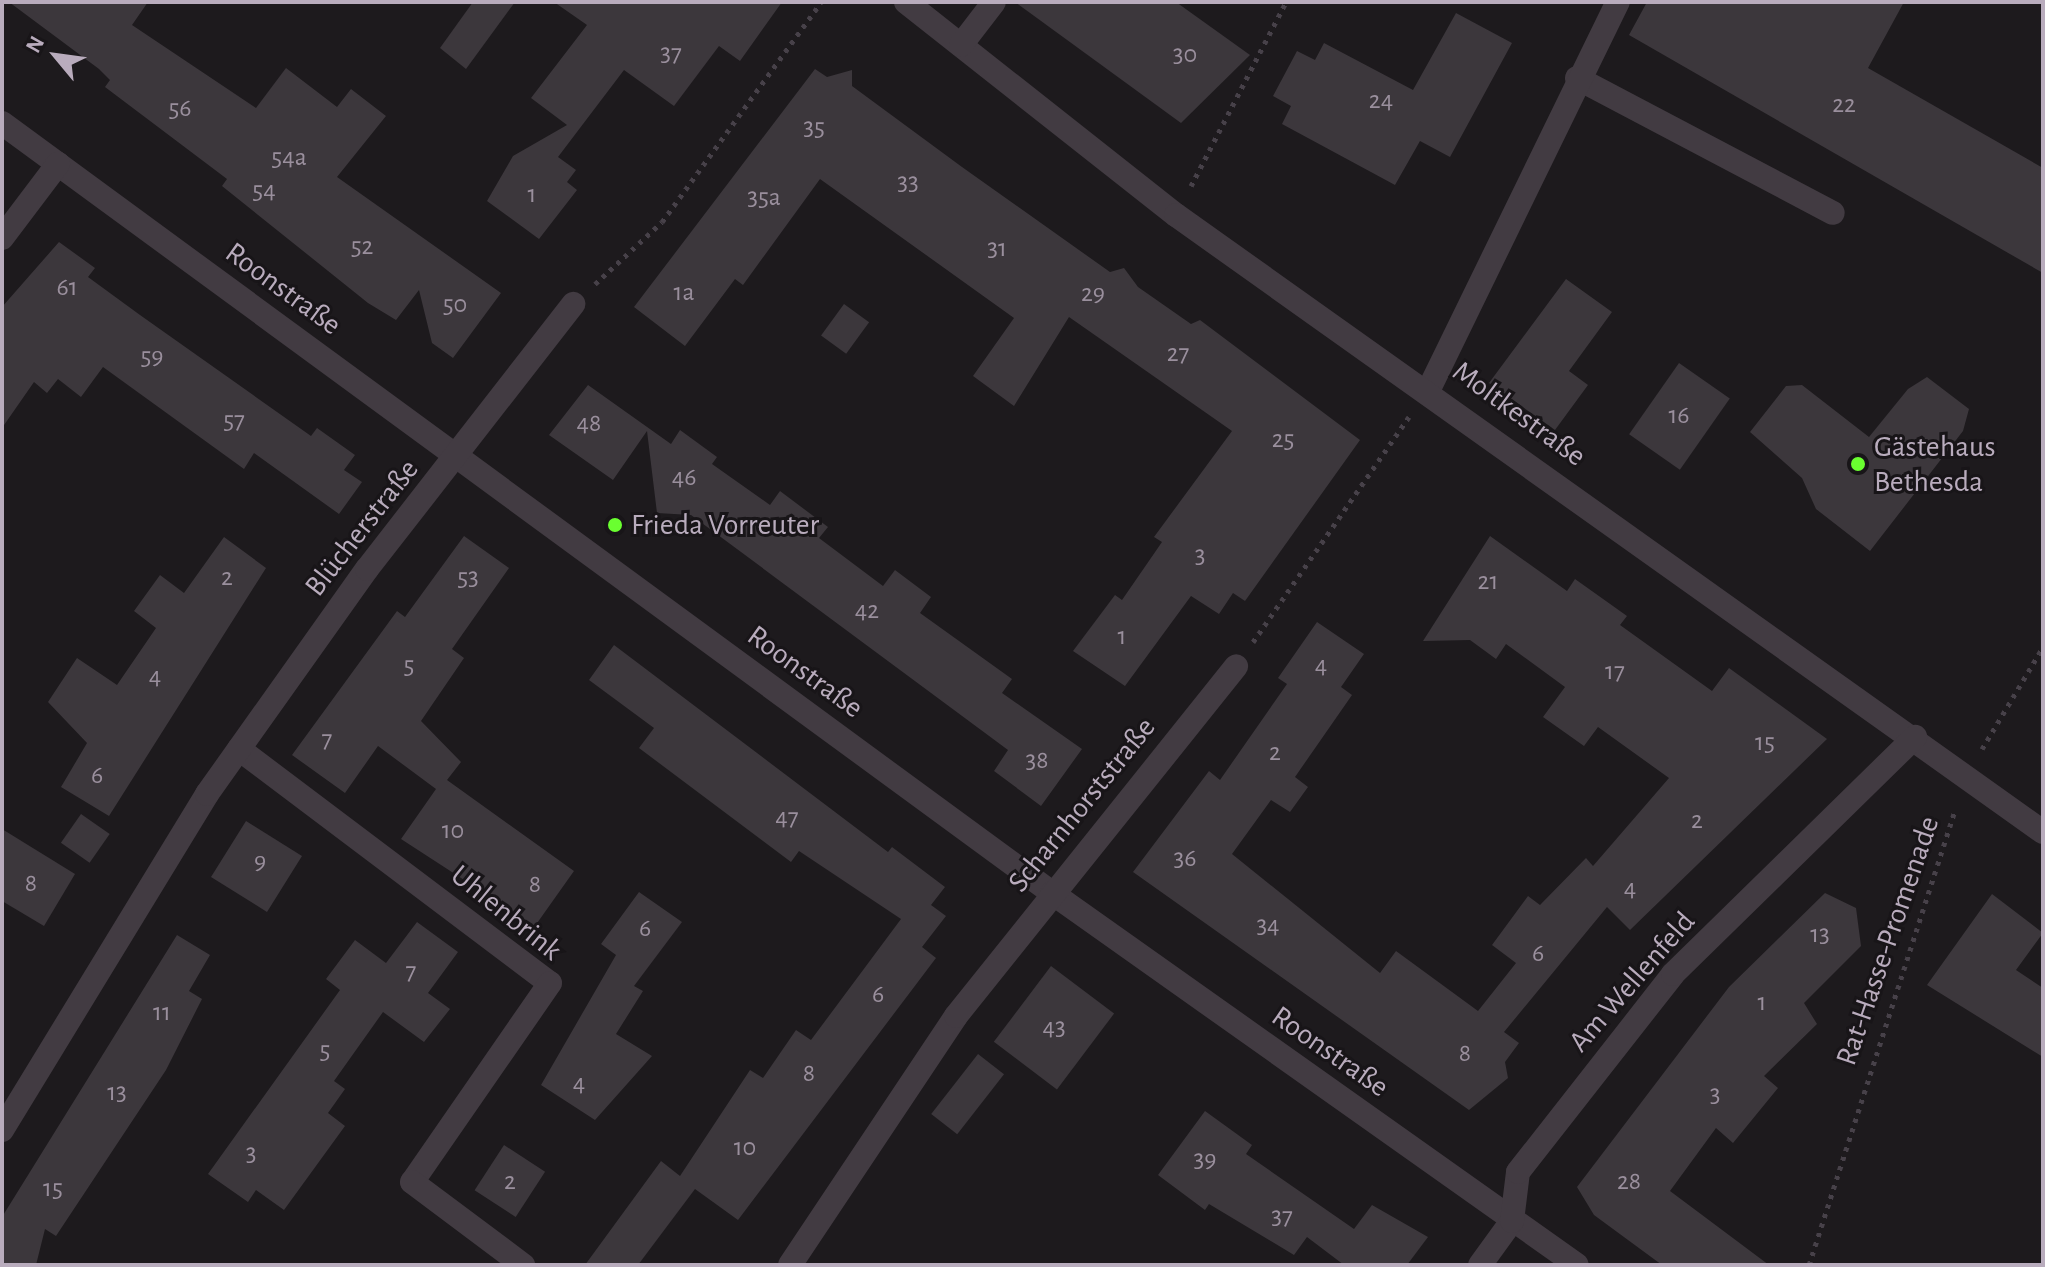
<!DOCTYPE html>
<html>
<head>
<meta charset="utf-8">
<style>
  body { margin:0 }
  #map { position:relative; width:2045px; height:1267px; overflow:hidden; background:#1d1a1d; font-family:"Alegreya Sans",sans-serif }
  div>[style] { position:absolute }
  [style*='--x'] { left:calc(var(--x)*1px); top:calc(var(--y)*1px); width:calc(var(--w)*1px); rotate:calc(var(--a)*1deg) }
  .building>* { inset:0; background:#3c373c; transform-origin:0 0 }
  .path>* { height:5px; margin-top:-2.5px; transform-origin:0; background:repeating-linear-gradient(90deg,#474149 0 4px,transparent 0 10px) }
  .service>* { height:24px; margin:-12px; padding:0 12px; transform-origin:12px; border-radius:12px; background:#423b42 }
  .minor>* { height:24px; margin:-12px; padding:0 12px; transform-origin:12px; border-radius:12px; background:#423b42 }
  .dots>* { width:22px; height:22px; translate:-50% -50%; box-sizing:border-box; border:4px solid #181518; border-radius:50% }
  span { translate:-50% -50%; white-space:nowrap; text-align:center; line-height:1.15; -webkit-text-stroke:6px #181518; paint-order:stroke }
  .number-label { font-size:26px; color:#9a8f9d }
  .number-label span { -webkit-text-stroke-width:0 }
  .street-label { font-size:30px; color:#b9acbd }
  .poi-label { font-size:30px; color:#b9acbd }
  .left { translate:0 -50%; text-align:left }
  .frame { position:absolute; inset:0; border:4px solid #b9acbd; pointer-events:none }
  .north { position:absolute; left:16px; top:16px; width:80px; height:80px; -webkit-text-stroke:6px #181518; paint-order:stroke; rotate:299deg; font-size:22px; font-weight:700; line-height:32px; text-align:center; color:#b9acbd }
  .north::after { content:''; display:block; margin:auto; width:28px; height:36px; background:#b9acbd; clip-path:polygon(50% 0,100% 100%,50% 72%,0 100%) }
</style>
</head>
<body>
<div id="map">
  <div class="building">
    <i style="clip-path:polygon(9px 2px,148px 2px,132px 25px,256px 108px,286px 68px,337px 107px,351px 89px,386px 116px,337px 177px,501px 293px,453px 358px,432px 343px,419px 290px,396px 320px,368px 303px,222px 186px,227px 179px,105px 87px,110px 80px,99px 69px)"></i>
    <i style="clip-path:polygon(473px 2px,515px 2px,466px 69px,440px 48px)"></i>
    <i style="clip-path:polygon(554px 2px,782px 2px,740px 61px,719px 46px,674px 106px,624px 70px,558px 157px,576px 170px,567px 182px,577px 190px,539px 239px,487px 201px,513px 156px,567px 125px,531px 98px,587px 25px)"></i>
    <i style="clip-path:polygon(1015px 2px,1176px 2px,1250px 55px,1181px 123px)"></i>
    <i style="clip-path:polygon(1647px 2px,1904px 2px,1868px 68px,2043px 168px,2043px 273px,1629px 35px)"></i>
    <i style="clip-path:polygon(1456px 13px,1512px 43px,1450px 157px,1420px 141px,1395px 185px,1282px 124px,1291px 106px,1273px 96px,1297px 51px,1315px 60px,1324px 43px,1413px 90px)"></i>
    <i style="clip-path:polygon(815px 69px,827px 77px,852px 70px,852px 86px,962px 167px,1110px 272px,1124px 268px,1138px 287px,1191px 324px,1200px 320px,1360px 440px,1245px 601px,1233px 593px,1219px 614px,1191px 596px,1125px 686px,1073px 651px,1115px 595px,1122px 600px,1162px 542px,1154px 537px,1232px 431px,1069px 317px,1014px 406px,973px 376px,1014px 318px,820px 179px,743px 285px,735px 279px,685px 346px,634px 307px)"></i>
    <i style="clip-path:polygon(59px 242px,95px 268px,88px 277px,140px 315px,311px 436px,317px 428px,355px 455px,344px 470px,362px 482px,339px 514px,254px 453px,244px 469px,103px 367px,81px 397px,58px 379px,47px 393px,34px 382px,2px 428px,2px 307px)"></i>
    <i style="clip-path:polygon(1566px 279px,1612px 312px,1569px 371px,1588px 385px,1555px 430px,1489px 383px)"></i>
    <i style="left:844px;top:304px;width:31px;height:39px;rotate:36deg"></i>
    <i style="left:1679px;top:363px;width:62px;height:87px;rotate:35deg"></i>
    <i style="clip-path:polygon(1927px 377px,1969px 409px,1963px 431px,1870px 551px,1816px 509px,1802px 478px,1750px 432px,1786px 386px,1802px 385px,1869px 437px,1908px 389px)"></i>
    <i style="clip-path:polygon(588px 385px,671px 444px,680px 430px,717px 457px,712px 464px,770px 505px,780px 491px,828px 527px,819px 538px,883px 586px,895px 570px,931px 597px,920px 613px,1012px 679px,1002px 693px,1082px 749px,1041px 806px,994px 771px,1008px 750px,691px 515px,657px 513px,647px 431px,613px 480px,549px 435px)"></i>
    <i style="clip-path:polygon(464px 536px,509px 568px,452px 649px,464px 658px,421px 721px,461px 762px,447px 780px,574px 871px,535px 926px,401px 839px,436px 789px,378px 746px,345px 793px,292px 755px,397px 611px,405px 617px)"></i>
    <i style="clip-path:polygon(1490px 536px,1567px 591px,1575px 579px,1627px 616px,1620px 625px,1712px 691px,1729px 668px,1827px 739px,1630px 930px,1607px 907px,1504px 1032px,1519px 1043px,1505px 1062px,1508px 1078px,1469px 1110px,1133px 872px,1209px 771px,1220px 780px,1287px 684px,1278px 678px,1317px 622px,1364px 654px,1341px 687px,1352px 695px,1295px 777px,1308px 787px,1290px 812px,1271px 800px,1232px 854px,1380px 973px,1396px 951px,1478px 1011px,1516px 963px,1492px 945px,1528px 896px,1540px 905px,1586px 858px,1593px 866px,1669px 778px,1598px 727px,1584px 746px,1543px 717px,1565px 687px,1506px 644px,1496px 659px,1470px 640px,1423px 641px)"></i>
    <i style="clip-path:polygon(224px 537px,266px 568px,109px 816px,61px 787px,87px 743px,48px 702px,77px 658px,117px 685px,156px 628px,134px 611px,160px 575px,184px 593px)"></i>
    <i style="clip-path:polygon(614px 645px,888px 852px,892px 847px,945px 887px,931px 905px,946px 916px,922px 947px,936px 958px,738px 1220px,695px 1189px,638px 1265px,585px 1265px,661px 1161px,680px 1176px,750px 1070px,763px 1078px,796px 1030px,811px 1040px,901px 919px,799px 851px,791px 862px,639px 748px,654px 728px,589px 680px)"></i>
    <i style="left:81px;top:814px;width:35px;height:35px;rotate:35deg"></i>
    <i style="left:246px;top:821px;width:66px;height:66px;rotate:32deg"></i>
    <i style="clip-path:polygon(2px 829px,75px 874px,44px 926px,2px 901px)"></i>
    <i style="clip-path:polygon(639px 892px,682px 922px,634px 986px,643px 991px,616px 1034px,652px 1056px,595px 1120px,541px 1085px,616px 955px,601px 944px)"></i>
    <i style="clip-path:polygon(1825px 893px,1856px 908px,1861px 946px,1804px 1003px,1817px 1024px,1764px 1076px,1778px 1088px,1733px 1143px,1716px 1128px,1670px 1191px,1769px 1265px,1662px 1265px,1594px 1215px,1577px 1187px,1729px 987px)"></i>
    <i style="clip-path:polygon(1992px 894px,2043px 933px,2016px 970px,2043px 988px,2043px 1057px,1927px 985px)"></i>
    <i style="clip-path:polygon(417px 922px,458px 952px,428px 993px,450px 1009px,424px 1042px,383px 1012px,334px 1081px,345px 1089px,328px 1113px,345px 1126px,284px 1210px,256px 1190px,248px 1202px,208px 1174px,340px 990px,326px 979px,355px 940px,386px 963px)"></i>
    <i style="clip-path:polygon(177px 935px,210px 955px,189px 991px,202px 999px,166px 1070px,56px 1236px,45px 1229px,36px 1265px,2px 1265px,2px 1217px)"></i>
    <i style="left:1051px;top:966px;width:79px;height:95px;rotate:37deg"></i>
    <i style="left:978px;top:1054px;width:33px;height:76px;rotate:38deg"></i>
    <i style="clip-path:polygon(1205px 1111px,1252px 1145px,1246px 1154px,1354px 1229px,1372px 1205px,1428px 1237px,1407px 1265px,1344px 1265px,1307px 1237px,1294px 1255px,1209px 1204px,1205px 1210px,1158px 1175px)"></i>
    <i style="left:504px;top:1145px;width:49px;height:54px;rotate:33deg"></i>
  </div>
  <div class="path">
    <i style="--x:1191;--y:186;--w:207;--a:-62.7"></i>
    <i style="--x:595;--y:284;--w:91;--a:-42.8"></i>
    <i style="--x:662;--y:222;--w:271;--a:-54.1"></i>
    <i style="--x:1253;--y:642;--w:274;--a:-55.3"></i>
    <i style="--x:1982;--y:749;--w:119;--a:-59.1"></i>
    <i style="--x:1809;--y:1265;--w:479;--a:-72.2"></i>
  </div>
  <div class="service">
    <i style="--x:1577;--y:78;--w:289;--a:27.8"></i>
    <i style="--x:1429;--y:389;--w:431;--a:-64"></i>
  </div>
  <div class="minor">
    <i style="--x:906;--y:2;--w:344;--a:38.3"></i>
    <i style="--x:1176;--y:215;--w:1064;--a:35.44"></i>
    <i style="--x:961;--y:45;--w:54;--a:-52.5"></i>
    <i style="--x:2;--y:123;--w:1302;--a:36.25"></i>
    <i style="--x:1052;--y:893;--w:643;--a:35.32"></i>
    <i style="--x:2;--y:238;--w:93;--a:-52.9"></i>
    <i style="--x:239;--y:749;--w:389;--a:37"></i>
    <i style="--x:550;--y:983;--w:242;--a:124.7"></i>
    <i style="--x:412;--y:1182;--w:139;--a:36.8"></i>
    <i style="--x:2;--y:1130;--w:394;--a:-58.6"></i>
    <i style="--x:207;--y:794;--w:276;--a:-54.6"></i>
    <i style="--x:367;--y:569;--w:336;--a:-52.1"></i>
    <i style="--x:790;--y:1265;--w:299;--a:-56.3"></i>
    <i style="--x:956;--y:1016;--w:448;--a:-51.3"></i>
    <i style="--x:1480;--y:1265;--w:54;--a:-54"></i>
    <i style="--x:1512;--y:1221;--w:49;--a:-83"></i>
    <i style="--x:1518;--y:1172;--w:251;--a:-51.9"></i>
    <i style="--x:1673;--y:974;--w:339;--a:-44.4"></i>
  </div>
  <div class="dots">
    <i style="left:1858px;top:464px;background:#6aff30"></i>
    <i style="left:615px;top:525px;background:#6aff30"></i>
  </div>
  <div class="number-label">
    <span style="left:671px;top:54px">37</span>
    <span style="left:1185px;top:55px">30</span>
    <span style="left:1381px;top:101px">24</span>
    <span style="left:1844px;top:105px">22</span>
    <span style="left:180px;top:109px">56</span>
    <span style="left:814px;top:128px">35</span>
    <span style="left:289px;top:158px">54a</span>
    <span style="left:908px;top:183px">33</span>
    <span style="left:264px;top:191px">54</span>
    <span style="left:532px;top:195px">1</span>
    <span style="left:764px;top:198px">35a</span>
    <span style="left:362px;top:247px">52</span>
    <span style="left:997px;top:249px">31</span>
    <span style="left:67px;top:288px">61</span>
    <span style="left:684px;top:293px">1a</span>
    <span style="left:1093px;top:294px">29</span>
    <span style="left:455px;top:305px">50</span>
    <span style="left:1178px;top:354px">27</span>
    <span style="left:152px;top:357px">59</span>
    <span style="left:1679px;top:416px">16</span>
    <span style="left:234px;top:421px">57</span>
    <span style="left:589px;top:424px">48</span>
    <span style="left:1283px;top:440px">25</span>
    <span style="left:684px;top:478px">46</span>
    <span style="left:1200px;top:556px">3</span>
    <span style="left:227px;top:578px">2</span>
    <span style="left:468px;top:578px">53</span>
    <span style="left:1488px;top:582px">21</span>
    <span style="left:867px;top:611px">42</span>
    <span style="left:1122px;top:637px">1</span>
    <span style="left:409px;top:666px">5</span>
    <span style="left:1321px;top:666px">4</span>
    <span style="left:1615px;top:672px">17</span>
    <span style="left:155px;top:677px">4</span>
    <span style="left:327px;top:740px">7</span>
    <span style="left:1765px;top:743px">15</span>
    <span style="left:1275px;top:753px">2</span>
    <span style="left:1037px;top:761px">38</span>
    <span style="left:97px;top:776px">6</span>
    <span style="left:787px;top:818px">47</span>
    <span style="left:1697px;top:821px">2</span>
    <span style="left:453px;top:831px">10</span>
    <span style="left:1185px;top:859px">36</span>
    <span style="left:260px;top:862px">9</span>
    <span style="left:31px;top:884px">8</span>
    <span style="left:535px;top:885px">8</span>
    <span style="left:1630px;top:889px">4</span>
    <span style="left:1268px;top:926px">34</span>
    <span style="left:645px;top:929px">6</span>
    <span style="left:1820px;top:935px">13</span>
    <span style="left:1538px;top:954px">6</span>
    <span style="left:411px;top:972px">7</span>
    <span style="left:878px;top:995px">6</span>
    <span style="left:1762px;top:1003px">1</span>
    <span style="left:162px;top:1013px">11</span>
    <span style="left:1054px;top:1028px">43</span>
    <span style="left:325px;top:1051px">5</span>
    <span style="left:1465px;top:1054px">8</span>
    <span style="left:809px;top:1074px">8</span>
    <span style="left:579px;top:1084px">4</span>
    <span style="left:117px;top:1093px">13</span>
    <span style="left:1715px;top:1095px">3</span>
    <span style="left:745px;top:1148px">10</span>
    <span style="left:251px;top:1154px">3</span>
    <span style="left:1205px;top:1160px">39</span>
    <span style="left:510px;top:1182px">2</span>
    <span style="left:1629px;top:1182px">28</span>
    <span style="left:53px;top:1189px">15</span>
    <span style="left:1282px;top:1217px">37</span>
  </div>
  <div class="street-label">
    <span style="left:283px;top:289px;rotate:36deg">Roonstraße</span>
    <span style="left:1519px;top:414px;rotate:36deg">Moltkestraße</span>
    <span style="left:362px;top:528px;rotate:-52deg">Blücherstraße</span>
    <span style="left:805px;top:672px;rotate:36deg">Roonstraße</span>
    <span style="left:1082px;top:805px;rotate:-51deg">Scharnhorststraße</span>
    <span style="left:506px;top:913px;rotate:39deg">Uhlenbrink</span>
    <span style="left:1888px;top:941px;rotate:-71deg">Rat-Hasse-Promenade</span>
    <span style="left:1632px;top:982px;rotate:-49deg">Am Wellenfeld</span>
    <span style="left:1330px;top:1052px;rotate:35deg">Roonstraße</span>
  </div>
  <div class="poi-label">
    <span class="left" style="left:1874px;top:464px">Gästehaus<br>Bethesda</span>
    <span class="left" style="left:631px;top:525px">Frieda Vorreuter</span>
  </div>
  <div class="frame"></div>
  <div class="north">N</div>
</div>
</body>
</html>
